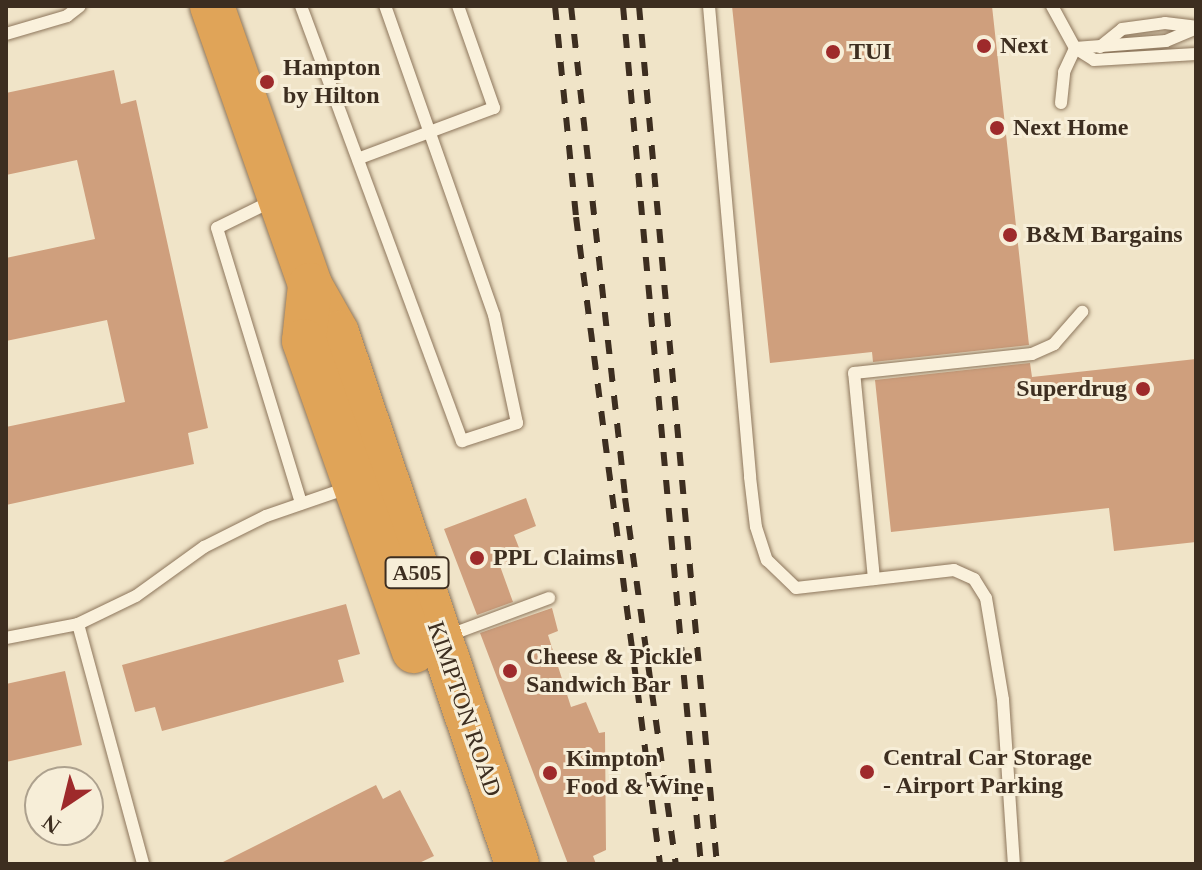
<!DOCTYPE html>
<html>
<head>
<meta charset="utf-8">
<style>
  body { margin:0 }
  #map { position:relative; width:1202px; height:870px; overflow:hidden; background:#f0e4c8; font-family:Georgia,serif }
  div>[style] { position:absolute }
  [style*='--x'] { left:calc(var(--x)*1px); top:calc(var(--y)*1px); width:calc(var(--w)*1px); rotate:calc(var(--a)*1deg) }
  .building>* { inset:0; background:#cf9f7d }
  .roads { filter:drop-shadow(0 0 2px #8d765c) drop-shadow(0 0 2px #8d765c) }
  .lane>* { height:12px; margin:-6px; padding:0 6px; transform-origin:6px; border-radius:6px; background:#faf1dc }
  .highway>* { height:44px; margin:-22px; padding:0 22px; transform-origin:22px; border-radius:22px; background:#e0a458 }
  .rail>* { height:6px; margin-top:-3px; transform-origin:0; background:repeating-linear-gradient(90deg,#3d2e20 0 14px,transparent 0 28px) }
  .dots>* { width:22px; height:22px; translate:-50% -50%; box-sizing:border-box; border:4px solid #f7eed8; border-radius:50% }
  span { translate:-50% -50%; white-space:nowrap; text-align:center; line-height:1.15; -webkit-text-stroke:6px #f7eed8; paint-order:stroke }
  .shield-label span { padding:2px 6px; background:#f7eed8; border:2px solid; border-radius:6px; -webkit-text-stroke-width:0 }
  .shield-label { font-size:22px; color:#3d2e20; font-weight:700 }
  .poi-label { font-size:24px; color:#3d2e20; font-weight:700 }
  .left { translate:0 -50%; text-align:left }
  .right { translate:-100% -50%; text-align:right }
  .street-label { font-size:24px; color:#3d2e20 }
  .frame { position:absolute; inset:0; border:8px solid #3d2e20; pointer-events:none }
  .north { position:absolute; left:24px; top:766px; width:80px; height:80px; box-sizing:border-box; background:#f7eed8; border:2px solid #ada18e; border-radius:50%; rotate:215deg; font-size:22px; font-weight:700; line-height:32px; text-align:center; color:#3d2e20 }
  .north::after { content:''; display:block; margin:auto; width:28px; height:36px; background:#9e2a2b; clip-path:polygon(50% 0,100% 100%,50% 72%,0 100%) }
</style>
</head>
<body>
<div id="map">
  <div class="building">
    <i style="clip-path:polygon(732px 6px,992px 6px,1029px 345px,873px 362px,872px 352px,770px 363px)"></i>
    <i style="clip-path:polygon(114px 70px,121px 104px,136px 100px,208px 428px,188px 433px,194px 464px,6px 505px,6px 427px,125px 402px,107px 320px,6px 341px,6px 258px,95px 239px,77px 160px,6px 175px,6px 93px)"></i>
    <i style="clip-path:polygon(1196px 359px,1196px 542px,1114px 551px,1109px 508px,891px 532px,875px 380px,1030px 363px,1032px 377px)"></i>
    <i style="clip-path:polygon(526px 498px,536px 526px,514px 535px,523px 558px,500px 566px,513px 602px,477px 615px,444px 529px)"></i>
    <i style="clip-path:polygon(346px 604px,360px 654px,338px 660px,344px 682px,162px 731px,155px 707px,135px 712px,122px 665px)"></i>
    <i style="clip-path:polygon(552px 608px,558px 631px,548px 635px,571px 707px,586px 702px,599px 733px,605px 732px,606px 850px,593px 856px,596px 864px,568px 864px,480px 633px)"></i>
    <i style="clip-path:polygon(65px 671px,82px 745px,6px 762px,6px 684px)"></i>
    <i style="clip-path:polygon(376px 785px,383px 799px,400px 790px,434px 856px,417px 864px,219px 864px)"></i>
  </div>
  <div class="roads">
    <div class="lane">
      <i style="--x:301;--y:6;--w:464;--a:69.7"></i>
      <i style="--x:462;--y:441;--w:58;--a:-18.1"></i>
      <i style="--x:517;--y:423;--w:110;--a:-102"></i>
      <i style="--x:494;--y:315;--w:328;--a:-109.4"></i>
      <i style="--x:709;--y:6;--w:473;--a:85"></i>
      <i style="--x:750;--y:477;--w:50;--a:83.2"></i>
      <i style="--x:756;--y:527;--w:35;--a:72"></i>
      <i style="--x:767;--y:560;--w:40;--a:44"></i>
      <i style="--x:796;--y:588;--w:159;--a:-6.5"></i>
      <i style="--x:954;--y:570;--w:22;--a:24"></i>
      <i style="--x:974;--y:579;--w:22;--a:58"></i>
      <i style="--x:986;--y:598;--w:103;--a:80.5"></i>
      <i style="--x:1003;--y:700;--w:164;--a:86.2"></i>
      <i style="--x:1052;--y:6;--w:48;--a:61.3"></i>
      <i style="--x:1075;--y:48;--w:22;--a:32"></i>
      <i style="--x:1094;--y:60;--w:102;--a:-3.4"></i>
      <i style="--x:6;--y:34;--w:64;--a:-16.4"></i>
      <i style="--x:67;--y:16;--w:16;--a:-38"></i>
      <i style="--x:1100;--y:47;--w:28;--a:-39"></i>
      <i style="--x:1122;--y:29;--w:43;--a:-7.9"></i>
      <i style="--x:1165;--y:23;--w:31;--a:7"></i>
      <i style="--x:1075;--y:48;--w:91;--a:-4.4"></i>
      <i style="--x:1166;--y:41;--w:33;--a:-23"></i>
      <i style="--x:1061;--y:103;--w:31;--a:-84"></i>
      <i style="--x:1064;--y:72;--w:26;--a:-65"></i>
      <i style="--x:360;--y:158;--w:143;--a:-20.5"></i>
      <i style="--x:494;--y:108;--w:108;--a:-109.4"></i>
      <i style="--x:272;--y:201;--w:61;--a:153.9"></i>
      <i style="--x:217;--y:228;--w:288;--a:73"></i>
      <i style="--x:874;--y:579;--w:207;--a:-95.5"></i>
      <i style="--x:854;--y:373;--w:179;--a:-6.1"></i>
      <i style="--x:1032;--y:354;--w:24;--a:-24"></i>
      <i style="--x:1054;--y:344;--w:43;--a:-48.8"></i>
      <i style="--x:78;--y:624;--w:249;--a:74.8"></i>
      <i style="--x:447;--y:636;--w:109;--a:-20.4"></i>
      <i style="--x:6;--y:638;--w:73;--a:-11"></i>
      <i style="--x:78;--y:624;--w:64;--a:-25.8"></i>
      <i style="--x:136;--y:596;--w:84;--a:-35.8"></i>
      <i style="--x:204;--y:547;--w:69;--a:-26.6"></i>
      <i style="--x:266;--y:516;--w:89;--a:-19"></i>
    </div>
    <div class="highway">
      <i style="--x:212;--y:6;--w:296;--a:70.6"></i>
      <i style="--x:310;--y:285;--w:55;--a:60.6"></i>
      <i style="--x:337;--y:333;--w:561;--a:71.27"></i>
      <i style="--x:310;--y:285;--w:56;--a:96.1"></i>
      <i style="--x:304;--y:341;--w:329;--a:70.5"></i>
    </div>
  </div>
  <div class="rail">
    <i style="--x:555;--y:6;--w:212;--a:84.3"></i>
    <i style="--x:576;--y:217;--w:652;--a:82.6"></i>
    <i style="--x:571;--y:6;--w:495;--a:83.7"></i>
    <i style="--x:625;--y:498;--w:370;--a:82.1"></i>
    <i style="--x:623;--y:6;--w:862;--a:84.81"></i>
    <i style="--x:639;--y:6;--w:862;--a:84.81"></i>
  </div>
  <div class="dots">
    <i style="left:984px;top:46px;background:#9e2a2b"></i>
    <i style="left:833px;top:52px;background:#9e2a2b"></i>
    <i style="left:267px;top:82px;background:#9e2a2b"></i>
    <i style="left:997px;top:128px;background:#9e2a2b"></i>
    <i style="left:1010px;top:235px;background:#9e2a2b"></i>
    <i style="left:1143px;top:389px;background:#9e2a2b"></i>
    <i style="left:477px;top:558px;background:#9e2a2b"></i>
    <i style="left:510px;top:671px;background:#9e2a2b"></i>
    <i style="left:867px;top:772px;background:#9e2a2b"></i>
    <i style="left:550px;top:773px;background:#9e2a2b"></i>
  </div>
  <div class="shield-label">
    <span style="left:417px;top:573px">A505</span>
  </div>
  <div class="poi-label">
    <span class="left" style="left:1000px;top:46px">Next</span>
    <span class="left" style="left:849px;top:52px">TUI</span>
    <span class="left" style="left:283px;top:82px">Hampton<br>by Hilton</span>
    <span class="left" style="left:1013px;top:128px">Next Home</span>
    <span class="left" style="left:1026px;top:235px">B&amp;M Bargains</span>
    <span class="right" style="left:1127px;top:389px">Superdrug</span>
    <span class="left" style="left:493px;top:558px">PPL Claims</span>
    <span class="left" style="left:526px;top:671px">Cheese &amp; Pickle<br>Sandwich Bar</span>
    <span class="left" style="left:883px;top:772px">Central Car Storage<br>- Airport Parking</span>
    <span class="left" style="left:566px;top:773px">Kimpton<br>Food &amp; Wine</span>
  </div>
  <div class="street-label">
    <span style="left:464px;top:709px;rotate:71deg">KIMPTON ROAD</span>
  </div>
  <div class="frame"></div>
  <div class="north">N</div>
</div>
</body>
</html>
